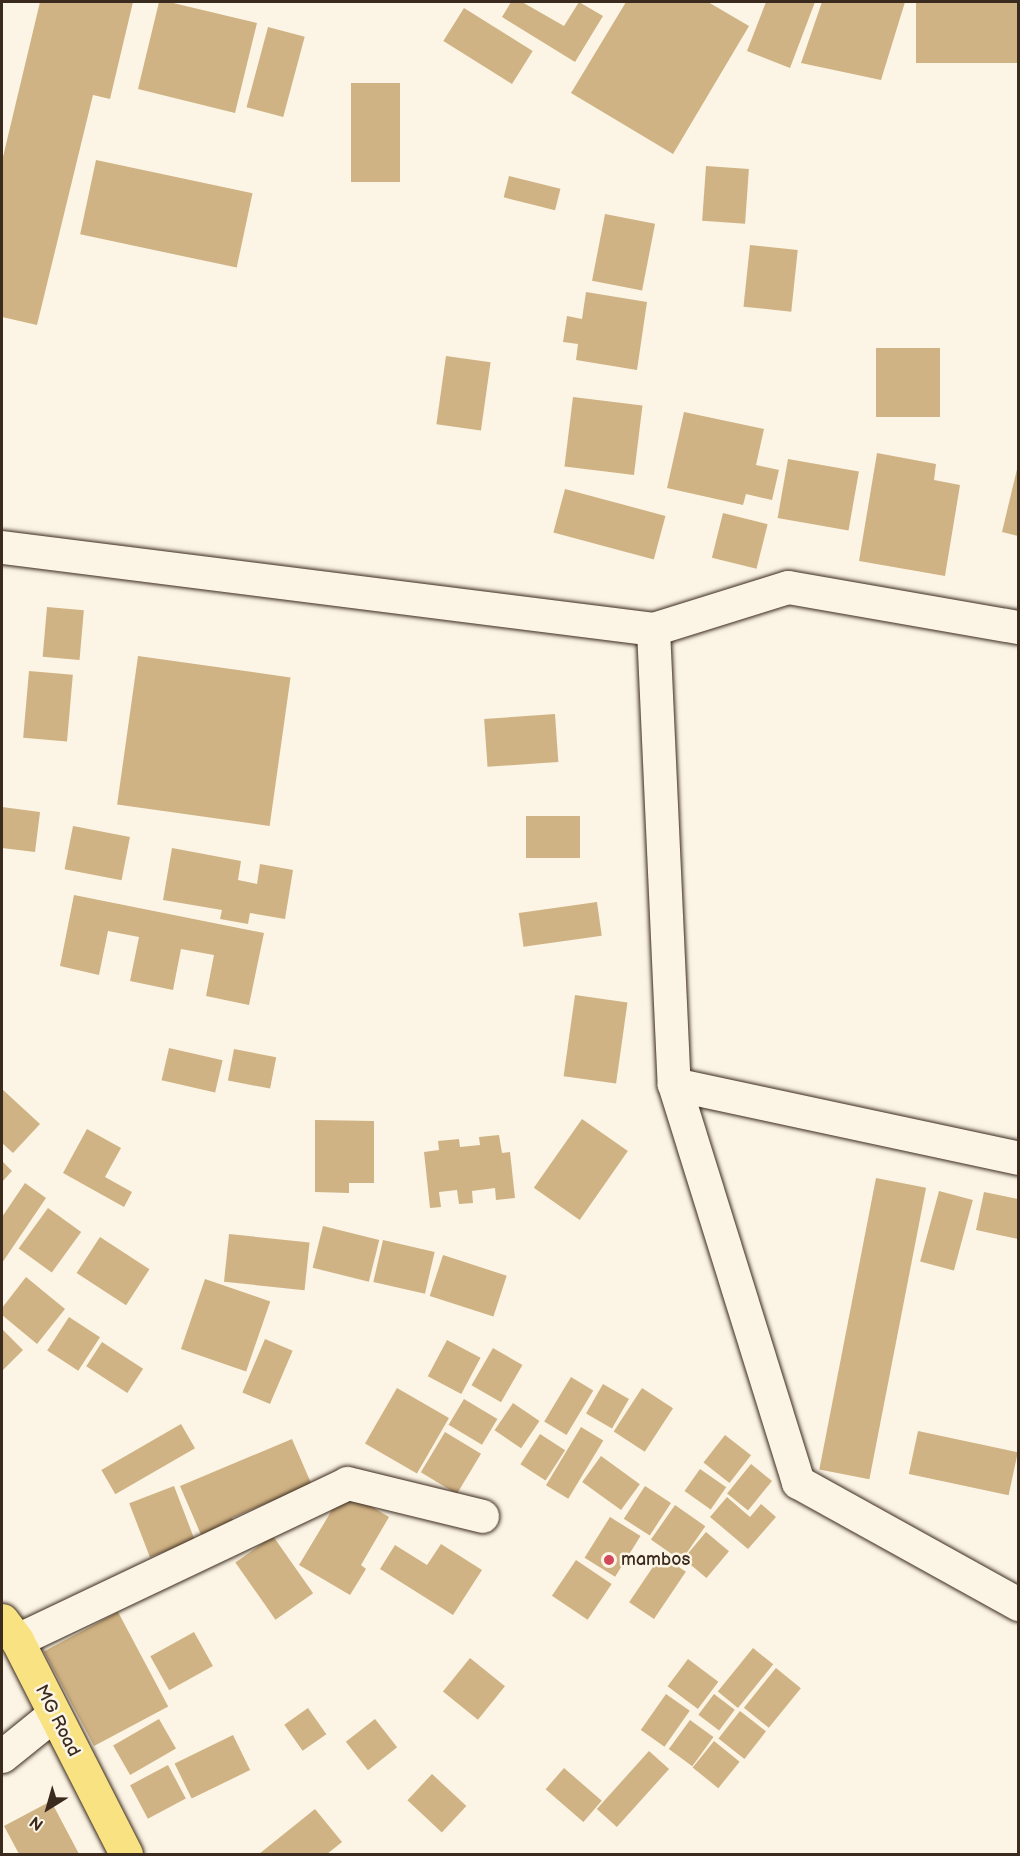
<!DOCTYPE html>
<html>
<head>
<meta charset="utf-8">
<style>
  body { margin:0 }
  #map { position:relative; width:1020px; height:1856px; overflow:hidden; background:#fcf5e5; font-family:"Balsamiq Sans",sans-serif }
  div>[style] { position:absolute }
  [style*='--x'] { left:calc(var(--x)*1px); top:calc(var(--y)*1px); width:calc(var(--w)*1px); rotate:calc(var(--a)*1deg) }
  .building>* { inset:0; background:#d0b384; transform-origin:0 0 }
  .roads { filter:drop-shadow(0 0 2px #3b2a1e) drop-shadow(0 0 2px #3b2a1e) }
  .minor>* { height:33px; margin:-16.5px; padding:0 16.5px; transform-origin:16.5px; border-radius:16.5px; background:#fcf5e5 }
  .primary>* { height:33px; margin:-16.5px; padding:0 16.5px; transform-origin:16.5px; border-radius:16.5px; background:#f8e281 }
  .dots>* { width:16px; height:16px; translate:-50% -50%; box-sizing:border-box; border:3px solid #fcf5e5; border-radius:50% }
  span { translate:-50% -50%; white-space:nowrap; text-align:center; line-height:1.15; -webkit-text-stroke:5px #fcf5e5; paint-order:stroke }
  .poi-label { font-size:18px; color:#3b2a1e }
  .left { translate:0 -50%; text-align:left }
  .street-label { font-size:18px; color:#3b2a1e }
  .frame { position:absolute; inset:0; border:3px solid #3b2a1e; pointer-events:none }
  .north { position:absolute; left:18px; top:1778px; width:60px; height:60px; -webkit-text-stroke:4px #fcf5e5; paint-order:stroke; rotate:217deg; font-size:16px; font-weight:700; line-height:24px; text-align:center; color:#3b2a1e }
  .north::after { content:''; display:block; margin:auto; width:21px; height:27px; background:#3b2a1e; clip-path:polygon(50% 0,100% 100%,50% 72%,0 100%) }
</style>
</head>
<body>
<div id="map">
  <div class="building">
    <i style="clip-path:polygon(40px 2px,133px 2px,110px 99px,93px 95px,37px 325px,2px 317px,2px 161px)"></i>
    <i style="clip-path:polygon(159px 2px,169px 2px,257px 23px,235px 113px,138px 89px)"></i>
    <i style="clip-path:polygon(511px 2px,522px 2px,564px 26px,579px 2px,603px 16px,575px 62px,502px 17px)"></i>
    <i style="clip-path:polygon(626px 2px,708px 2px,749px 26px,673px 154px,571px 93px)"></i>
    <i style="clip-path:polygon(766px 2px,815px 2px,790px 68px,747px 51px)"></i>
    <i style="clip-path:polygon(822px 2px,905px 2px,881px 80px,801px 63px)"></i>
    <i style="left:916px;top:2px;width:102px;height:61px"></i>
    <i style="left:464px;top:8px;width:81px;height:39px;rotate:32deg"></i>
    <i style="left:268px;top:27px;width:38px;height:83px;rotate:15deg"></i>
    <i style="left:351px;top:83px;width:49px;height:99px"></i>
    <i style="left:96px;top:160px;width:160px;height:76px;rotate:12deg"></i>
    <i style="left:706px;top:166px;width:43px;height:55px;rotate:4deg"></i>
    <i style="left:509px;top:176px;width:53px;height:22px;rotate:14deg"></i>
    <i style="left:605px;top:214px;width:51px;height:68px;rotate:11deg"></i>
    <i style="left:750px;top:245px;width:48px;height:62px;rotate:6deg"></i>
    <i style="clip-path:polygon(586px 292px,647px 302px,637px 370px,576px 360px,578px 344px,563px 342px,567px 316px,582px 319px)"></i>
    <i style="left:876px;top:348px;width:64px;height:69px"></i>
    <i style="left:446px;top:356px;width:45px;height:69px;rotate:8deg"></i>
    <i style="left:573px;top:397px;width:70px;height:70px;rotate:7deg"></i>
    <i style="clip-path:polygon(684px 412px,764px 429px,756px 465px,779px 470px,772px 500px,746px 494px,743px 505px,667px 488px)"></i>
    <i style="clip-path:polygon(877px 453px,936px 464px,934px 480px,960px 485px,945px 576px,859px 561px)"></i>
    <i style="left:788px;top:459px;width:72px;height:60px;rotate:10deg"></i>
    <i style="clip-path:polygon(1018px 465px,1018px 536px,1002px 532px)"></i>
    <i style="left:565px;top:489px;width:104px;height:45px;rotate:15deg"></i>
    <i style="left:723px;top:513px;width:46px;height:46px;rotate:14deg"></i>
    <i style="left:47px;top:607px;width:37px;height:50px;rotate:5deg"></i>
    <i style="left:138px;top:656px;width:154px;height:150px;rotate:8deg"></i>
    <i style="left:29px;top:671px;width:44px;height:67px;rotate:5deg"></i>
    <i style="left:555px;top:714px;width:48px;height:71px;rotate:86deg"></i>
    <i style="clip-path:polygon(2px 807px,40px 812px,35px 852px,2px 848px)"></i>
    <i style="left:526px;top:816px;width:54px;height:42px"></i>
    <i style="left:73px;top:826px;width:58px;height:44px;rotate:11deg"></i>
    <i style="clip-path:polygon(172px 848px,241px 861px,238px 880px,257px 884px,260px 864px,293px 870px,285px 919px,250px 913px,248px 924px,220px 919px,222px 910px,163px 900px)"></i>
    <i style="clip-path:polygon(74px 895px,264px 933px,249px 1005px,206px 996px,214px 955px,181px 949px,173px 990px,130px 981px,139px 937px,108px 931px,99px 975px,60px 966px)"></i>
    <i style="left:597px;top:902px;width:34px;height:79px;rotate:82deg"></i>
    <i style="left:575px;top:995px;width:53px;height:82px;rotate:8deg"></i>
    <i style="left:169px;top:1048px;width:55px;height:33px;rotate:13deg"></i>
    <i style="left:234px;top:1049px;width:43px;height:32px;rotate:11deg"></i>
    <i style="clip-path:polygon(2px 1089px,40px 1124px,13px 1153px,2px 1143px)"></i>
    <i style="left:582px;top:1119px;width:56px;height:84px;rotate:35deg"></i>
    <i style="clip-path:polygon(315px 1120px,374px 1121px,374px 1183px,349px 1183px,349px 1193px,315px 1192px)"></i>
    <i style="clip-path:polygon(87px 1129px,121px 1148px,105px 1177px,132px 1192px,124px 1207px,63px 1173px)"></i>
    <i style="clip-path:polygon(499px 1135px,502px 1153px,510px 1152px,515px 1198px,496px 1200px,495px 1188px,472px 1191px,473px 1203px,459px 1204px,457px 1190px,439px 1192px,441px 1207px,430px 1208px,424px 1152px,439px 1150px,438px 1141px,459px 1139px,460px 1147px,480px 1145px,479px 1137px)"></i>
    <i style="clip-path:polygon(2px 1161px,12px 1171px,2px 1182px)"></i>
    <i style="left:876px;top:1178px;width:51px;height:297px;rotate:11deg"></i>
    <i style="clip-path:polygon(25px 1183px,46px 1198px,2px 1263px,2px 1217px)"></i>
    <i style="left:939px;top:1191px;width:35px;height:73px;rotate:15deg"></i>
    <i style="clip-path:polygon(984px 1192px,1018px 1199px,1018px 1239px,976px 1230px)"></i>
    <i style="left:48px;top:1208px;width:41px;height:50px;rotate:36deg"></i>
    <i style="left:323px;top:1226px;width:58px;height:43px;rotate:14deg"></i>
    <i style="left:229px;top:1234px;width:81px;height:48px;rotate:6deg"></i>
    <i style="left:100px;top:1237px;width:59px;height:43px;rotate:33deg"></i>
    <i style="left:383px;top:1240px;width:53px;height:43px;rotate:13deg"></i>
    <i style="left:443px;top:1255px;width:67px;height:43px;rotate:18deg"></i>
    <i style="clip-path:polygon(26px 1277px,65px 1309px,37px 1344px,2px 1315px,2px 1308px)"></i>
    <i style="left:205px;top:1279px;width:69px;height:74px;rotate:19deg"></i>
    <i style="left:69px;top:1317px;width:37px;height:40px;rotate:33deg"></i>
    <i style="clip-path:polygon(2px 1329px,23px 1350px,2px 1371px)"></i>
    <i style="left:265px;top:1339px;width:30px;height:58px;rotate:23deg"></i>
    <i style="left:447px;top:1340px;width:38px;height:41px;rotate:28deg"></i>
    <i style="left:102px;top:1342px;width:49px;height:29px;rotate:33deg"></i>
    <i style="left:493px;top:1348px;width:34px;height:43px;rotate:30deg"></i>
    <i style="left:571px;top:1377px;width:26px;height:52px;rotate:31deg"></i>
    <i style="left:603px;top:1384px;width:30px;height:34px;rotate:30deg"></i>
    <i style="left:397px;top:1388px;width:60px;height:64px;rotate:30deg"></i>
    <i style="left:642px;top:1388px;width:37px;height:52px;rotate:33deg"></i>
    <i style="left:464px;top:1399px;width:39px;height:30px;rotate:31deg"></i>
    <i style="left:513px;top:1403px;width:32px;height:33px;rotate:34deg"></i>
    <i style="left:181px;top:1424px;width:28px;height:92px;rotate:60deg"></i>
    <i style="left:581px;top:1427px;width:26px;height:68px;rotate:31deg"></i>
    <i style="left:918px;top:1431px;width:102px;height:44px;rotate:12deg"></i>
    <i style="left:445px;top:1432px;width:42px;height:47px;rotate:31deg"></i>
    <i style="left:540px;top:1434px;width:30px;height:36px;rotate:33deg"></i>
    <i style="left:725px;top:1435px;width:33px;height:35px;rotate:38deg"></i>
    <i style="clip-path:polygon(292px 1439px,314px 1490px,272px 1501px,232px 1518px,235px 1524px,202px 1537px,180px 1486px)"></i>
    <i style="left:601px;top:1456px;width:48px;height:32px;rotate:36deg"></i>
    <i style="left:751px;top:1464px;width:27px;height:38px;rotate:39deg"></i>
    <i style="left:700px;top:1469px;width:32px;height:27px;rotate:35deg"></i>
    <i style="left:174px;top:1486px;width:58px;height:48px;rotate:69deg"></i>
    <i style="left:645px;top:1486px;width:31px;height:39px;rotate:33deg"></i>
    <i style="clip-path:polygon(344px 1490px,389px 1517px,361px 1565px,366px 1569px,350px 1595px,299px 1565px)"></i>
    <i style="clip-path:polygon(727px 1497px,750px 1517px,761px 1504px,776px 1517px,748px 1549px,710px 1517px)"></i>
    <i style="left:675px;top:1505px;width:37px;height:42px;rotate:35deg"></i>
    <i style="left:610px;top:1517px;width:36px;height:48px;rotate:32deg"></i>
    <i style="left:706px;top:1532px;width:30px;height:35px;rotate:40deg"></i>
    <i style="left:273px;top:1536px;width:70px;height:46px;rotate:55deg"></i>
    <i style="clip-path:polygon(441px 1544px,482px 1570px,453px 1615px,380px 1569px,395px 1545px,427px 1565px)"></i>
    <i style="left:661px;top:1555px;width:30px;height:57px;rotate:34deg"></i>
    <i style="left:576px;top:1560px;width:43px;height:43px;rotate:34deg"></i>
    <i style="left:118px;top:1612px;width:107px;height:84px;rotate:62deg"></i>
    <i style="left:194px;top:1632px;width:39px;height:50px;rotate:61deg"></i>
    <i style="left:753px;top:1648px;width:26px;height:56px;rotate:39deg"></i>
    <i style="left:470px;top:1658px;width:45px;height:43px;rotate:39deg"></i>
    <i style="left:688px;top:1659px;width:38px;height:34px;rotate:37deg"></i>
    <i style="left:776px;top:1668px;width:32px;height:51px;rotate:39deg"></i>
    <i style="left:666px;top:1694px;width:29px;height:44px;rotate:35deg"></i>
    <i style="left:714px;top:1694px;width:26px;height:26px;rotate:37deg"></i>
    <i style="left:308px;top:1708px;width:32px;height:29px;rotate:55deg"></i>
    <i style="left:740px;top:1711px;width:33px;height:35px;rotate:38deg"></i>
    <i style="left:159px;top:1719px;width:34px;height:53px;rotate:60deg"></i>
    <i style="left:375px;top:1719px;width:36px;height:37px;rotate:52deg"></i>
    <i style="left:690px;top:1720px;width:29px;height:36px;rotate:36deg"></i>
    <i style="left:233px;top:1735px;width:39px;height:65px;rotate:64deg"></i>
    <i style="left:714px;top:1741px;width:33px;height:34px;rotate:39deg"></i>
    <i style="left:649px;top:1751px;width:27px;height:78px;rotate:42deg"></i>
    <i style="left:168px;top:1765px;width:38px;height:43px;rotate:62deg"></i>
    <i style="left:564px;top:1768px;width:50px;height:28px;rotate:41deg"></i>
    <i style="left:432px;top:1774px;width:47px;height:36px;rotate:43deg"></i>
    <i style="clip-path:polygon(51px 1801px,79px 1854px,19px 1854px,4px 1826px)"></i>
    <i style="clip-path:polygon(315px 1809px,342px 1842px,327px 1854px,259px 1854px)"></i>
  </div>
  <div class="roads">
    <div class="minor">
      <i style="--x:2;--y:547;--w:656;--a:7.18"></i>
      <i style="--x:653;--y:629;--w:141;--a:-17.3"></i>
      <i style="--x:788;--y:587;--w:233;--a:9.9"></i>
      <i style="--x:653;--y:629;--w:455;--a:87.4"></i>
      <i style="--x:674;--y:1084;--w:417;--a:72.7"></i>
      <i style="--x:798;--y:1482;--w:252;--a:29"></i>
      <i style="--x:674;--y:1084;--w:352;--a:12.1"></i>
      <i style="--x:17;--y:1640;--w:365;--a:-25.4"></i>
      <i style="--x:347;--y:1483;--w:139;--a:13.7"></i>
      <i style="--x:2;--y:1756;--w:67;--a:-38.9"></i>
    </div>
    <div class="primary">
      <i style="--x:2;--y:1620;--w:25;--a:53"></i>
      <i style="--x:17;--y:1640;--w:240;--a:63"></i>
    </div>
  </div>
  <div class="dots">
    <i style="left:609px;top:1560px;background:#d1495b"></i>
  </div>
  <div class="poi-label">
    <span class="left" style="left:621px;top:1560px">mambos</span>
  </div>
  <div class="street-label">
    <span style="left:57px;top:1721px;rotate:63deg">MG Road</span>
  </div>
  <div class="frame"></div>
  <div class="north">N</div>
</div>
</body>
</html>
